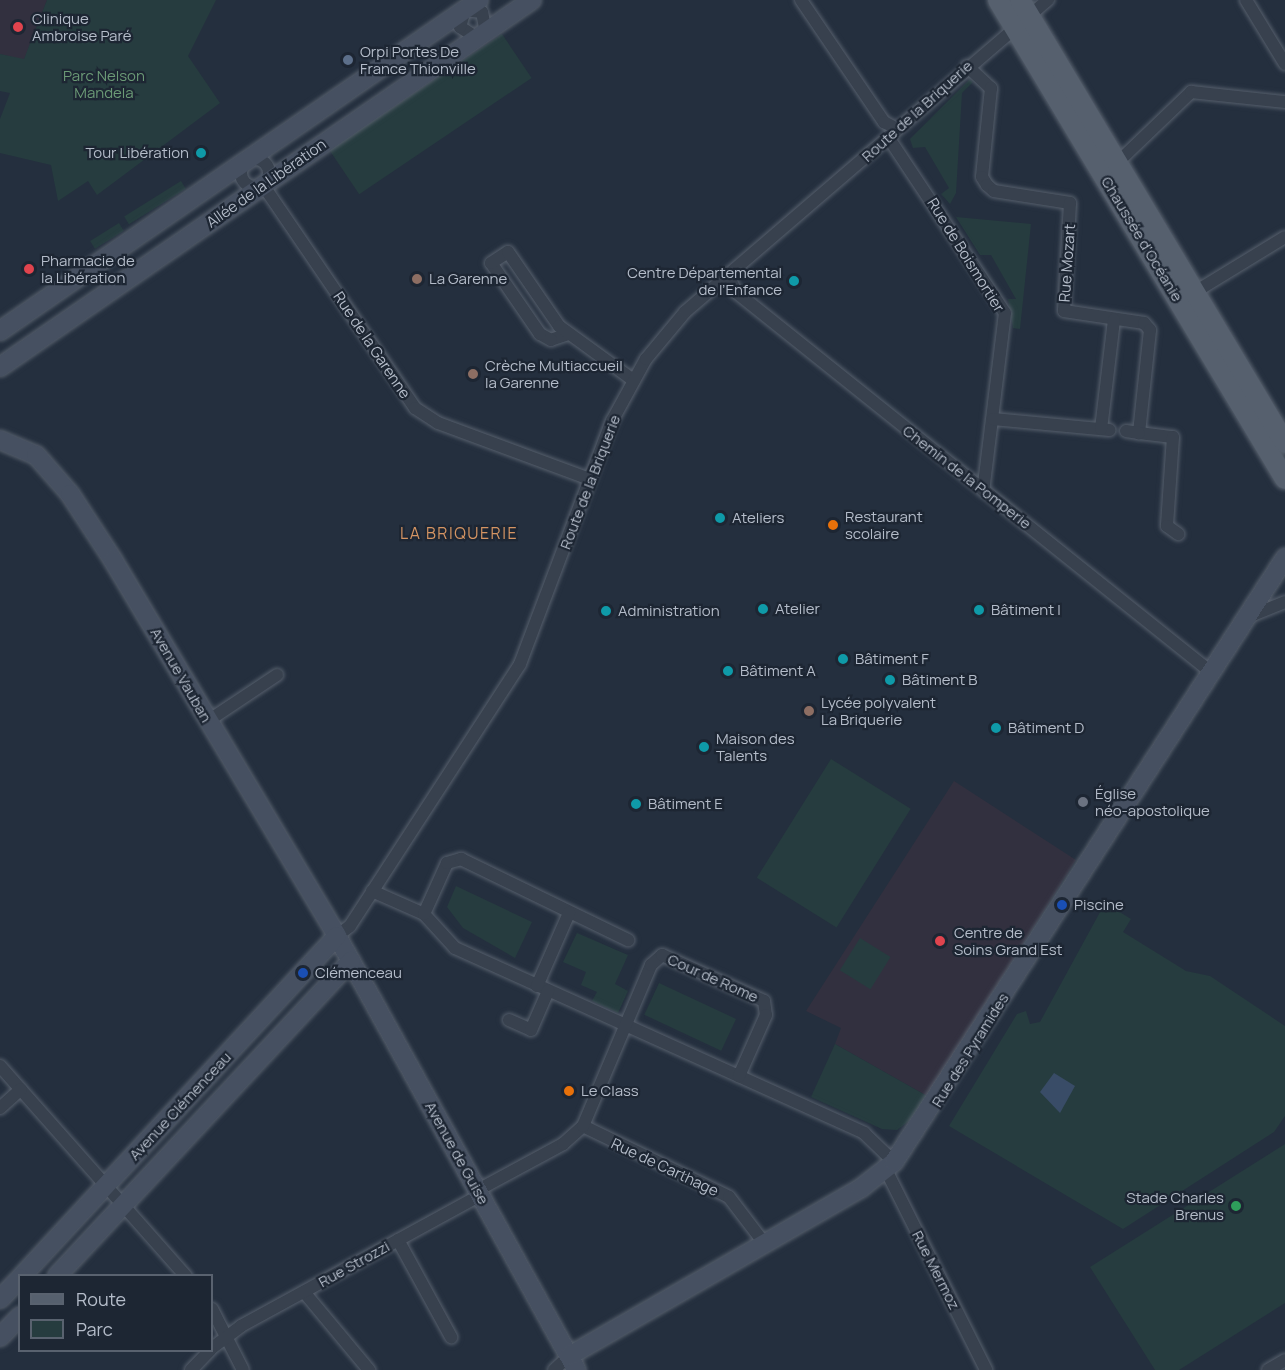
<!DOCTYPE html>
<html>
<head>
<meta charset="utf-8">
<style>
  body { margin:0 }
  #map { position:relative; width:1285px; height:1370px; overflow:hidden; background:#242f3e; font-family:Manrope,sans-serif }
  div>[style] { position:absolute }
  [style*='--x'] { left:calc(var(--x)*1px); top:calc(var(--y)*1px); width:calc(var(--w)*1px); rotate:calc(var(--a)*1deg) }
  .medical>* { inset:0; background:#32303f }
  .green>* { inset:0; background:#263c3f; transform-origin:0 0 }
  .water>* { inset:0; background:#394c67 }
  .roads { filter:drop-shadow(0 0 2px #565f6c) drop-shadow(0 0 2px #565f6c) }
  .street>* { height:12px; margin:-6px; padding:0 6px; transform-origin:6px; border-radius:6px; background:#38414e }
  .street>.ring { margin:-6px; padding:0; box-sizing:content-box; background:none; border:12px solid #38414e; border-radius:50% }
  .secondary>* { height:18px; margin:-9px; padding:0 9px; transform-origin:9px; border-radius:9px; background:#465061 }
  .primary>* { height:20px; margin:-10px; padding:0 10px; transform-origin:10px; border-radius:10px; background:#56606e }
  .dots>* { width:16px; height:16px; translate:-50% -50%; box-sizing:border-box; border:3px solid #1d2633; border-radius:50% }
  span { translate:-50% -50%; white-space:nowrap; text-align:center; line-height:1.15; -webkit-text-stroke:4.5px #1d2633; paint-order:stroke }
  .poi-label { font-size:15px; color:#b4bcc9 }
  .left { translate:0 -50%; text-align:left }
  .right { translate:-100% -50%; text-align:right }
  .park-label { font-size:15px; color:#6b9a76 }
  .street-label { font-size:15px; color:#b4bcc9 }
  .neighbourhood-label { font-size:16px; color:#d59563; letter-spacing:1.5px }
  .legend { position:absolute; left:18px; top:1274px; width:195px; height:78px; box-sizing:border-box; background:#1d2633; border:2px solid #59626f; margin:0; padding:8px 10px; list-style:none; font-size:18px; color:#b4bcc9 }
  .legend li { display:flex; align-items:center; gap:12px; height:30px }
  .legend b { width:30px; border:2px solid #59626f }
</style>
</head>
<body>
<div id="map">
  <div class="medical">
    <i style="clip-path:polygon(0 0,47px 0,24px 60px,0 54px)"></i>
    <i style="clip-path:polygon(954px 781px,1076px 860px,927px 1096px,835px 1044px,841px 1028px,806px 1011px)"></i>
  </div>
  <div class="green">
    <i style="clip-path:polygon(47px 0,216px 0,188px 56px,220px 103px,97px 195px,88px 181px,58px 201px,51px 165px,0 153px,0 119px,10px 93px,0 91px,0 54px,24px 59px)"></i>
    <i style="left:502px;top:34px;width:53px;height:208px;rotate:56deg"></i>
    <i style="clip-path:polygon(970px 79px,973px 82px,962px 93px,956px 193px,950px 204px,941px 194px,949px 188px,925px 147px,913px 148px,910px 139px)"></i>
    <i style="left:181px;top:181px;width:9px;height:67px;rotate:58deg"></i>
    <i style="clip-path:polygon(956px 217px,1031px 224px,1020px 329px,1013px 328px,1008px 299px,1016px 299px,991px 255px,980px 255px)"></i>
    <i style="left:119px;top:223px;width:9px;height:34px;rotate:58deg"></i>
    <i style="left:831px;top:759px;width:94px;height:140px;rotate:32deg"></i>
    <i style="clip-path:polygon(456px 886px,532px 922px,515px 958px,463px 928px,447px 907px)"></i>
    <i style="clip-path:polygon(1105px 903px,1131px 919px,1123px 932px,1186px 971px,1210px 976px,1285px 1026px,1285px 1116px,1274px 1132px,1123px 1229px,949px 1126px,1017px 1014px,1026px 1011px,1030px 1024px,1040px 1022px)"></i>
    <i style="clip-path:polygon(577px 933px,628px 955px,615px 984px,628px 991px,618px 1013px,592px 1001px,597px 992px,581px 985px,586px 972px,563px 962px)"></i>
    <i style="left:860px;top:938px;width:36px;height:38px;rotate:32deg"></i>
    <i style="left:659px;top:983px;width:85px;height:35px;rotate:25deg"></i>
    <i style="clip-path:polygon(835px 1044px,927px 1096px,909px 1121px,897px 1130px,882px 1129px,811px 1097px)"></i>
    <i style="clip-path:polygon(1285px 1144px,1285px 1303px,1179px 1370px,1155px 1370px,1090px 1267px)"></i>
  </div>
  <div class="water">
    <i style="clip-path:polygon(1054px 1073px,1075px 1086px,1060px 1113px,1040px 1092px)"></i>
  </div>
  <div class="roads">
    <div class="street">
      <i style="--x:801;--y:0;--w:148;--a:55.8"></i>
      <i style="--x:884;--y:122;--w:15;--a:28"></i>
      <i style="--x:1246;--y:0;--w:75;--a:58.6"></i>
      <i style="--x:477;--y:38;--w:20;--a:-147"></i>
      <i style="--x:460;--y:27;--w:18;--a:-74"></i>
      <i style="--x:465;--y:10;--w:17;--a:7"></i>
      <i style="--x:482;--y:12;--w:20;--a:79"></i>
      <i style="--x:967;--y:66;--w:33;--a:43"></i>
      <i style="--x:991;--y:88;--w:89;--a:95.8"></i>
      <i style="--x:982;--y:177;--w:9;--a:58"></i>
      <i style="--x:987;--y:185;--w:9;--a:41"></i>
      <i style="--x:994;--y:191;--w:77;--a:9"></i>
      <i style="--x:1070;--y:203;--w:108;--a:93.2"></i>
      <i style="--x:1064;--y:311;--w:81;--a:8.5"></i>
      <i style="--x:1144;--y:323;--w:9;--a:49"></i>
      <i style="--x:1150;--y:330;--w:104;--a:96.1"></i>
      <i style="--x:1139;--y:433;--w:34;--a:7"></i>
      <i style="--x:1173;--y:437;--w:89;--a:93.9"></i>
      <i style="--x:1167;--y:526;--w:14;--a:36"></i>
      <i style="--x:888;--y:137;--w:211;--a:56.4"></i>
      <i style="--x:1005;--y:313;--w:179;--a:97"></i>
      <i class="ring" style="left:241px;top:159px;width:16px;height:16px"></i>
      <i style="--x:1117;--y:163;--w:103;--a:-43.8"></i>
      <i style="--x:1191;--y:92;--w:95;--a:6.1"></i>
      <i style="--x:263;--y:185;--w:270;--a:55.7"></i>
      <i style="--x:415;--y:408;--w:27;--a:33"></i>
      <i style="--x:438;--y:423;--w:161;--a:20.3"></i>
      <i style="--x:729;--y:277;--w:17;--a:65"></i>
      <i style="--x:736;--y:292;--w:610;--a:38.67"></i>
      <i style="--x:1195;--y:292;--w:105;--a:-31.4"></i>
      <i style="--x:568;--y:334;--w:18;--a:161"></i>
      <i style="--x:551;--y:340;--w:13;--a:-151"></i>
      <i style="--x:540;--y:334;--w:86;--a:-124.6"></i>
      <i style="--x:491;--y:263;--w:20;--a:-33"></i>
      <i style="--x:508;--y:252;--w:90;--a:55.4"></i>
      <i style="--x:559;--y:326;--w:92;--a:36.1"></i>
      <i style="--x:993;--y:419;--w:117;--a:5.4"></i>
      <i style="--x:1101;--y:429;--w:110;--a:-83.2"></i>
      <i style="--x:1126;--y:431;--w:13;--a:9"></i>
      <i style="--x:1248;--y:617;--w:40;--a:-22"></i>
      <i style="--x:208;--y:721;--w:83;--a:-33.7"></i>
      <i style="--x:372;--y:891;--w:57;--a:23.9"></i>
      <i style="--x:424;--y:914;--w:46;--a:47.6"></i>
      <i style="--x:455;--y:948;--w:449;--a:24.3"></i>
      <i style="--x:864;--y:1133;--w:42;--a:44"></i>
      <i style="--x:424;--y:914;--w:56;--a:-65.7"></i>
      <i style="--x:447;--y:863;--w:15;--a:-16"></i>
      <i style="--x:461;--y:859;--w:186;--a:25.9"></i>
      <i style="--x:337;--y:936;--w:16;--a:-38"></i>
      <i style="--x:350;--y:926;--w:312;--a:-57"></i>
      <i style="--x:520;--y:664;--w:260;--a:-69.3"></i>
      <i style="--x:612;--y:421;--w:71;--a:-61.3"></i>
      <i style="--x:646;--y:359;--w:61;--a:-50.3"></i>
      <i style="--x:685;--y:312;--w:479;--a:-40.7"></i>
      <i style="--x:537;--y:986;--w:80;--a:-66.3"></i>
      <i style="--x:509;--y:1020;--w:24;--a:24"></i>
      <i style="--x:531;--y:1030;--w:43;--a:-66.4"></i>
      <i style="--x:0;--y:1066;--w:281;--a:48.5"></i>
      <i style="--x:0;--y:1108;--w:28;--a:-42"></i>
      <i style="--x:583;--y:1126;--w:162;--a:25.9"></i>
      <i style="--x:729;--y:1197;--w:58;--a:52.7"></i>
      <i style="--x:886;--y:1170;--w:224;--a:63.4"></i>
      <i style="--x:478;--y:1190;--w:97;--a:-28.4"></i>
      <i style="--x:563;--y:1144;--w:27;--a:-42"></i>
      <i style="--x:583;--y:1126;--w:175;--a:-67.1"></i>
      <i style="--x:651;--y:965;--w:15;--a:-42"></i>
      <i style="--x:662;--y:955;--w:112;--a:24.3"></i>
      <i style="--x:764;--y:1001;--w:14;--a:82"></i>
      <i style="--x:766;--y:1015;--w:67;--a:113.9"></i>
      <i style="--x:398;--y:1240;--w:111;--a:61.3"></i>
      <i style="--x:304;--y:1292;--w:102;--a:50.2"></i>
      <i style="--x:212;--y:1309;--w:68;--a:63.1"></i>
      <i style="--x:212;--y:1348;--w:36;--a:-37"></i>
      <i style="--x:241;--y:1326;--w:273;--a:-28.7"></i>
      <i style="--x:191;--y:1370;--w:28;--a:-46"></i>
      <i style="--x:554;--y:1370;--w:21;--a:-43"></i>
      <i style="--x:1268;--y:1370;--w:20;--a:-30"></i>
    </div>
    <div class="secondary">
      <i style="--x:0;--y:331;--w:582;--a:-34.65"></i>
      <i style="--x:0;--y:367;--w:646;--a:-34.6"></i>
      <i style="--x:0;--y:440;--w:39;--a:23"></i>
      <i style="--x:36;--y:455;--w:52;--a:48.9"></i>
      <i style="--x:70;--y:494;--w:79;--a:56.9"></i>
      <i style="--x:113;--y:560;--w:438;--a:59.2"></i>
      <i style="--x:337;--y:936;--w:496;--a:61.1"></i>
      <i style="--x:22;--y:1276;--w:463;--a:-47.2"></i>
      <i style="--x:57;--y:1276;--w:431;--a:-47"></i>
      <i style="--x:0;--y:1299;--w:29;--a:-46"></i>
      <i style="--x:0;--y:1337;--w:29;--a:-46"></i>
      <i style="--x:569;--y:1356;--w:337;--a:-29.9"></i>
      <i style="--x:861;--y:1188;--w:42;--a:-38.2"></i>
      <i style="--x:894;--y:1162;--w:720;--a:-57.08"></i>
    </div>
    <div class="primary">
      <i style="--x:998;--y:0;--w:558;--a:59.07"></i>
      <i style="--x:1020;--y:0;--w:516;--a:59.11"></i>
    </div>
  </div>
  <div class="dots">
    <i style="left:18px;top:27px;background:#e0444e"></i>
    <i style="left:348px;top:60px;background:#5c6f8a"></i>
    <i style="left:201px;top:153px;background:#0f9aa8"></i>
    <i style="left:29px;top:269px;background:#e0444e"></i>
    <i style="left:417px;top:279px;background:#8d6e63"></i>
    <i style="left:794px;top:281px;background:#0f9aa8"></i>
    <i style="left:473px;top:374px;background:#8d6e63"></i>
    <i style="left:720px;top:518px;background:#0f9aa8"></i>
    <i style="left:833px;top:525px;background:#e8710a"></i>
    <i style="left:763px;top:609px;background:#0f9aa8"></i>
    <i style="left:979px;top:610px;background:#0f9aa8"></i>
    <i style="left:606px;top:611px;background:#0f9aa8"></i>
    <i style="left:843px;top:659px;background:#0f9aa8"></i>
    <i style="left:728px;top:671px;background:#0f9aa8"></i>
    <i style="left:890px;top:680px;background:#0f9aa8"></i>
    <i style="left:809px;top:711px;background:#8d6e63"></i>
    <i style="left:996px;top:728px;background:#0f9aa8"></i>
    <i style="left:704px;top:747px;background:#0f9aa8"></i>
    <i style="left:1083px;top:802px;background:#6b7280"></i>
    <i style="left:636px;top:804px;background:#0f9aa8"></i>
    <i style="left:1062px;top:905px;background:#1a4fb4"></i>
    <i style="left:940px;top:941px;background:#e0444e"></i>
    <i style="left:303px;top:973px;background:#1a4fb4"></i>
    <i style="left:569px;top:1091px;background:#e8710a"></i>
    <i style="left:1236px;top:1206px;background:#2e9e5b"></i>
  </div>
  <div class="poi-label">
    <span class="left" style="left:32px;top:27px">Clinique<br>Ambroise Paré</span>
    <span class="left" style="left:360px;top:60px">Orpi Portes De<br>France Thionville</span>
    <span class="right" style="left:189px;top:153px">Tour Libération</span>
    <span class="left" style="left:41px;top:269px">Pharmacie de<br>la Libération</span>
    <span class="right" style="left:782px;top:281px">Centre Départemental<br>de l’Enfance</span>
    <span class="left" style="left:429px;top:279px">La Garenne</span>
    <span class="left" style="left:485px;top:374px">Crèche Multiaccueil<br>la Garenne</span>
    <span class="left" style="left:845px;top:525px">Restaurant<br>scolaire</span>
    <span class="left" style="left:732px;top:518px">Ateliers</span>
    <span class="left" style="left:775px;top:609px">Atelier</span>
    <span class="left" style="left:991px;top:610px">Bâtiment I</span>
    <span class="left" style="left:618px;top:611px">Administration</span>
    <span class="left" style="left:855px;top:659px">Bâtiment F</span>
    <span class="left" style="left:740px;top:671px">Bâtiment A</span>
    <span class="left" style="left:902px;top:680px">Bâtiment B</span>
    <span class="left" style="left:821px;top:711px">Lycée polyvalent<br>La Briquerie</span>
    <span class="left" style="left:1008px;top:728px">Bâtiment D</span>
    <span class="left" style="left:716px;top:747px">Maison des<br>Talents</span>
    <span class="left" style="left:1095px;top:802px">Église<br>néo-apostolique</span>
    <span class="left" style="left:648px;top:804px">Bâtiment E</span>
    <span class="left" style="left:1074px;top:905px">Piscine</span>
    <span class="left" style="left:954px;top:941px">Centre de<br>Soins Grand Est</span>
    <span class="left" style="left:315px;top:973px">Clémenceau</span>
    <span class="left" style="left:581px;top:1091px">Le Class</span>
    <span class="right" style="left:1224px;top:1206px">Stade Charles<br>Brenus</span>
  </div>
  <div class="park-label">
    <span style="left:104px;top:84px">Parc Nelson<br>Mandela</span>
  </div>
  <div class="street-label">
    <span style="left:917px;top:111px;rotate:-42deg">Route de la Briquerie</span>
    <span style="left:266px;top:183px;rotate:-35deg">Allée de la Libération</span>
    <span style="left:1142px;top:239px;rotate:59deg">Chaussée d'Océanie</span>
    <span style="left:966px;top:255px;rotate:58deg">Rue de Boismortier</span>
    <span style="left:1067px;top:263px;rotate:-86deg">Rue Mozart</span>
    <span style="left:372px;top:345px;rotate:56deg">Rue de la Garenne</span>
    <span style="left:967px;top:477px;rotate:38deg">Chemin de la Pomperie</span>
    <span style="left:590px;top:482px;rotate:-69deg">Route de la Briquerie</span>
    <span style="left:181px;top:675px;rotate:60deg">Avenue Vauban</span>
    <span style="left:713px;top:978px;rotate:24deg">Cour de Rome</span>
    <span style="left:970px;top:1050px;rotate:-58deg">Rue des Pyramides</span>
    <span style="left:180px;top:1106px;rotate:-47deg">Avenue Clémenceau</span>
    <span style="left:457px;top:1153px;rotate:61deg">Avenue de Guise</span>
    <span style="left:665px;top:1167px;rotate:25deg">Rue de Carthage</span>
    <span style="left:354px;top:1264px;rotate:-29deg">Rue Strozzi</span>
    <span style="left:936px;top:1270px;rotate:63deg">Rue Mermoz</span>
  </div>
  <div class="neighbourhood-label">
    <span style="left:459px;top:533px">LA BRIQUERIE</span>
  </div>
  <ul class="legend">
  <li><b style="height:8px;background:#56606e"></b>Route</li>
  <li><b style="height:16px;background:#263c3f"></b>Parc</li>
  </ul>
</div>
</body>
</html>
